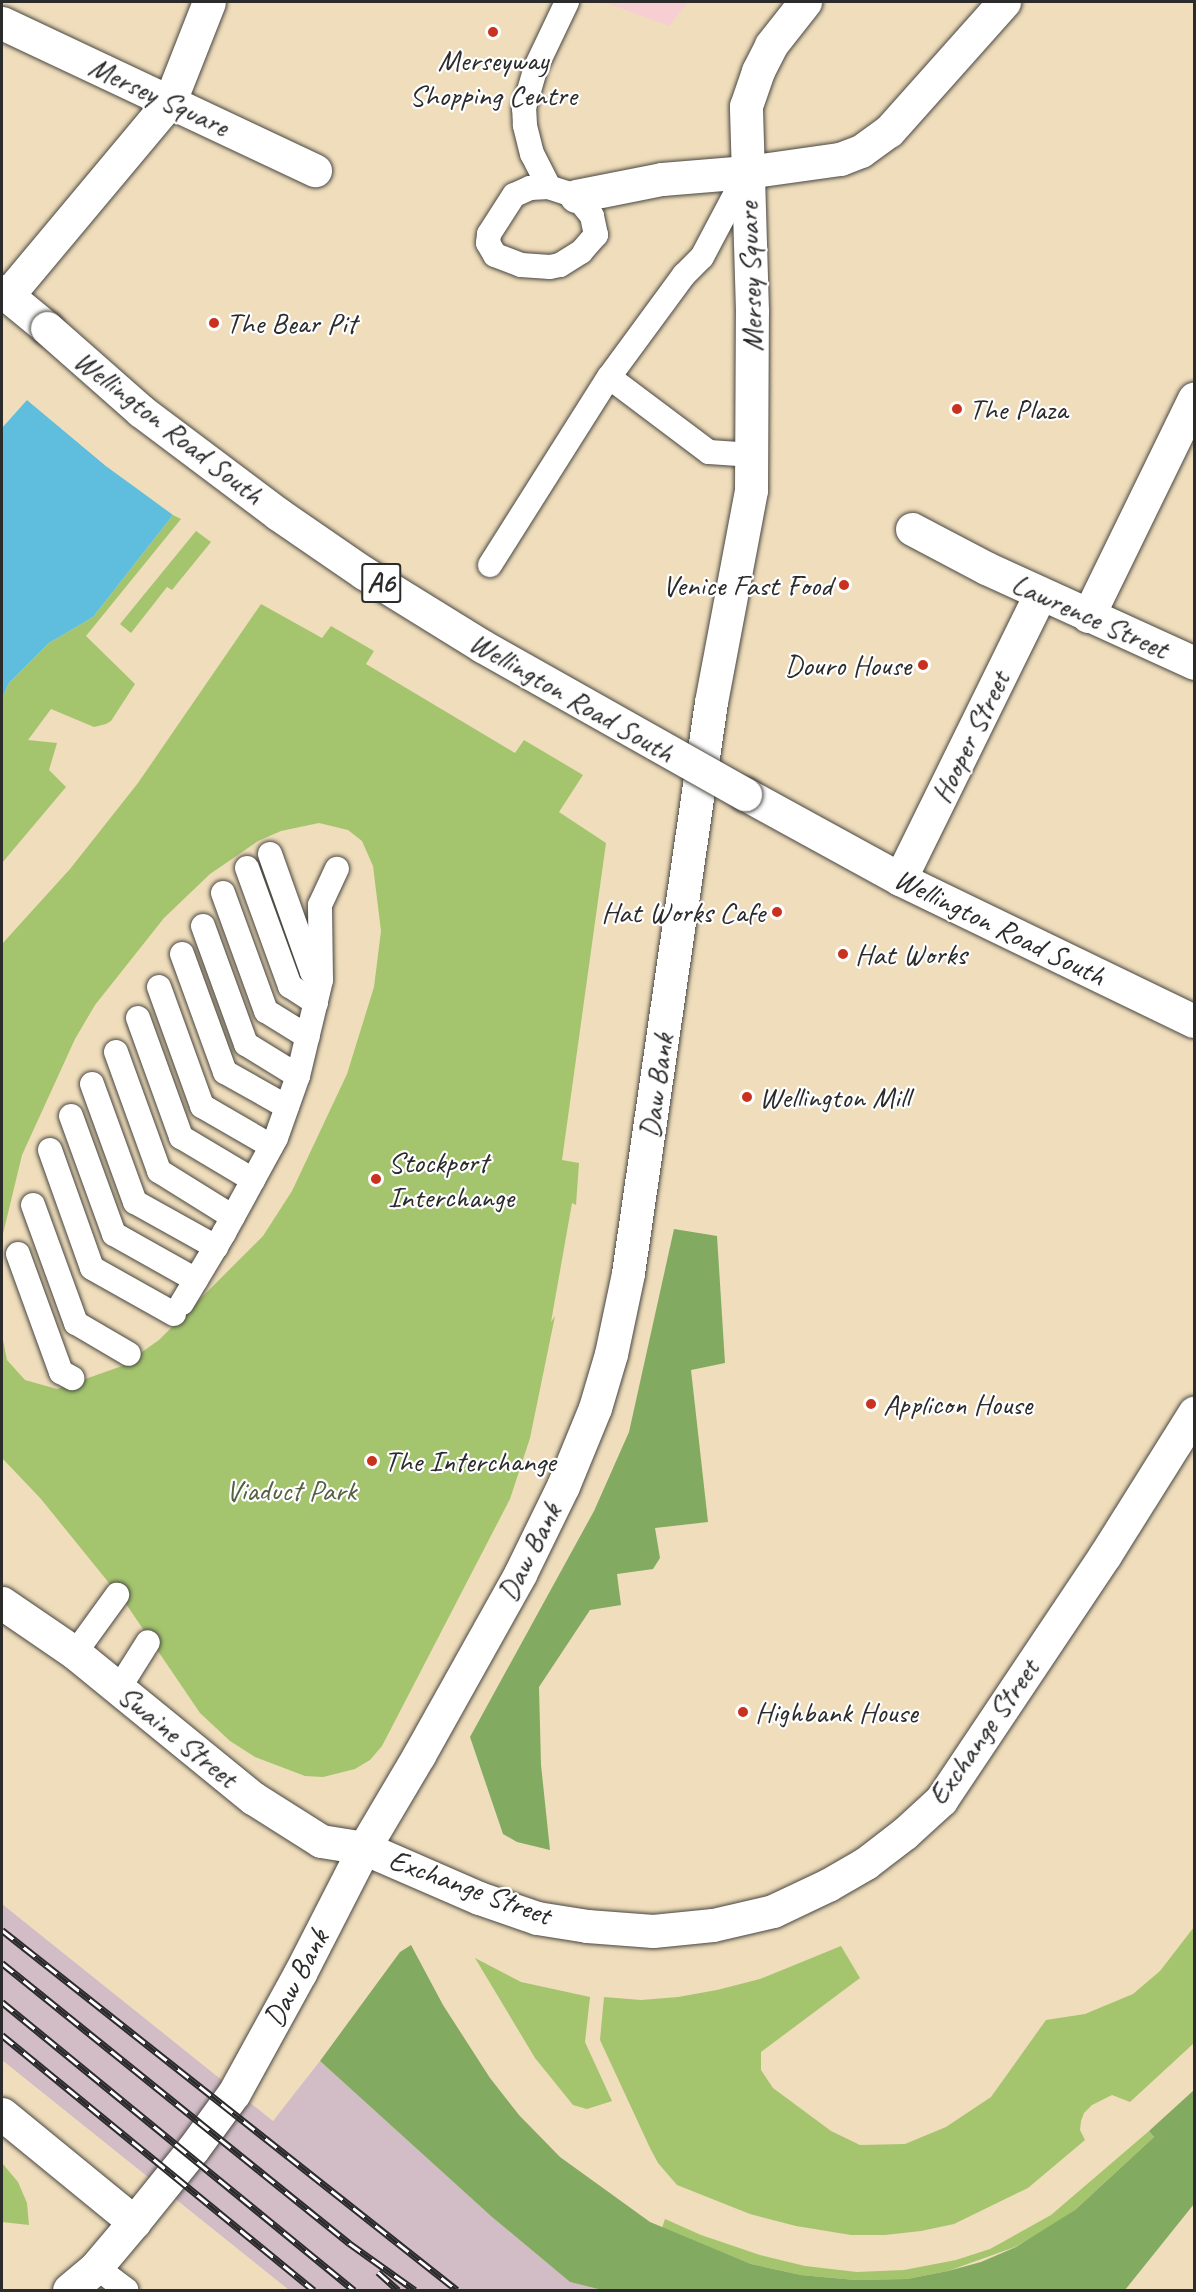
<!DOCTYPE html>
<html>
<head>
<meta charset="utf-8">
<style>
  body { margin:0 }
  #map { position:relative; width:1196px; height:2292px; overflow:hidden; background:#efddbb; font-family:Caveat,sans-serif }
  div>[style] { position:absolute }
  [style*='--x'] { left:calc(var(--x)*1px); top:calc(var(--y)*1px); width:calc(var(--w)*1px); rotate:calc(var(--a)*1deg) }
  .built>* { inset:0; background:#f7cfd3 }
  .industrial>* { inset:0; background:#d2bdc7 }
  .green>* { inset:0; background:#a4c56e }
  .forest>* { inset:0; background:#83aa61 }
  .water>* { inset:0; background:#5fbedd }
  .pier>* { inset:0; background:#efddbb }
  .roads { filter:drop-shadow(0 0 2px #484641) drop-shadow(0 0 2px #484641) }
  .service>* { height:24px; margin:-12px; padding:0 12px; transform-origin:12px; border-radius:12px; background:#fff }
  .pedestrian>* { height:33px; margin:-16.5px; padding:0 16.5px; transform-origin:16.5px; border-radius:16.5px; background:#fff }
  .minor>* { height:33px; margin:-16.5px; padding:0 16.5px; transform-origin:16.5px; border-radius:16.5px; background:#fff }
  .trunk>* { height:33px; margin:-16.5px; padding:0 16.5px; transform-origin:16.5px; border-radius:16.5px; background:#fff }
  .rail>* { height:7px; margin-top:-3.5px; transform-origin:0; background:repeating-linear-gradient(90deg,#fff 0 14px,#2b2b2b 0 28px); box-sizing:border-box; border-block:2px solid #2b2b2b }
  .bridges { filter:drop-shadow(0 0 2px #484641) drop-shadow(0 0 2px #484641) }
  .trunk-bridge>* { height:33px; margin:-16.5px; padding:0 16.5px; transform-origin:16.5px; border-radius:16.5px; background:#fff }
  .dots>* { width:16px; height:16px; translate:-50% -50%; box-sizing:border-box; border:3px solid #fff; border-radius:50% }
  span { translate:-50% -50%; white-space:nowrap; text-align:center; line-height:1.15; -webkit-text-stroke:4.5px #fff; paint-order:stroke }
  .shield-label span { padding:2px 4px; background:#fff; border:2px solid; border-radius:4px; -webkit-text-stroke-width:0 }
  .shield-label { font-size:28px; color:#2b2b2b; font-weight:700 }
  .poi-label { font-size:30px; color:#2b2b2b }
  .left { translate:0 -50%; text-align:left }
  .right { translate:-100% -50%; text-align:right }
  .street-label { font-size:30px; color:#2b2b2b }
  .park-label { font-size:30px; color:#556142 }
  .frame { position:absolute; inset:0; border:3px solid #2b2b2b; pointer-events:none }
</style>
</head>
<body>
<div id="map">
  <div class="built">
    <i style="clip-path:polygon(604px 2px,688px 2px,669px 26px)"></i>
  </div>
  <div class="industrial">
    <i style="clip-path:polygon(2px 1904px,273px 2121px,320px 2061px,492px 2217px,570px 2282px,602px 2290px,289px 2290px,2px 2060px)"></i>
  </div>
  <div class="green">
    <i style="clip-path:polygon(173px 515px,181px 519px,86px 636px,135px 684px,111px 721px,106px 724px,94px 727px,51px 709px,28px 740px,57px 743px,49px 770px,66px 787px,2px 863px,2px 699px,9px 683px,49px 643px,93px 617px)"></i>
    <i style="clip-path:polygon(196px 531px,211px 542px,172px 590px,167px 587px,131px 633px,120px 624px)"></i>
    <i style="clip-path:polygon(261px 604px,322px 638px,331px 626px,374px 651px,366px 664px,515px 753px,524px 740px,583px 775px,559px 812px,606px 843px,562px 1160px,579px 1163px,576px 1205px,572px 1203px,551px 1322px,555px 1316px,530px 1438px,510px 1499px,382px 1746px,370px 1760px,355px 1769px,323px 1777px,305px 1776px,255px 1757px,230px 1741px,200px 1713px,126px 1604px,41px 1499px,2px 1458px,2px 1335px,7px 1360px,25px 1380px,57px 1389px,122px 1366px,159px 1340px,263px 1236px,292px 1191px,347px 1074px,374px 987px,381px 931px,373px 866px,362px 841px,348px 830px,319px 823px,281px 831px,258px 841px,210px 874px,164px 918px,95px 1005px,75px 1039px,22px 1155px,2px 1238px,2px 944px,70px 869px,138px 783px)"></i>
    <i style="clip-path:polygon(1194px 1927px,1194px 2043px,1130px 2102px,1112px 2095px,1092px 2105px,1084px 2113px,1081px 2121px,1080px 2130px,1085px 2140px,1028px 2188px,954px 2224px,921px 2231px,885px 2235px,851px 2235px,796px 2226px,750px 2214px,677px 2185px,658px 2163px,650px 2148px,600px 2040px,604px 1997px,641px 2000px,678px 1997px,717px 1990px,760px 1979px,841px 1946px,860px 1978px,761px 2052px,761px 2070px,773px 2088px,831px 2131px,860px 2145px,905px 2144px,946px 2127px,991px 2097px,1046px 2020px,1085px 2014px,1133px 1994px,1160px 1971px)"></i>
    <i style="clip-path:polygon(475px 1958px,521px 1982px,590px 1997px,585px 2042px,612px 2101px,587px 2109px,573px 2105px,535px 2058px)"></i>
    <i style="clip-path:polygon(1149px 2131px,1154px 2137px,1075px 2210px,1049px 2228px,1015px 2247px,948px 2271px,907px 2279px,855px 2280px,801px 2275px,751px 2264px,662px 2228px,665px 2219px,701px 2235px,760px 2255px,805px 2266px,857px 2272px,904px 2270px,956px 2260px,990px 2249px,1051px 2215px)"></i>
    <i style="clip-path:polygon(2px 2163px,18px 2182px,27px 2203px,29px 2225px,2px 2222px)"></i>
  </div>
  <div class="forest">
    <i style="clip-path:polygon(674px 1229px,717px 1236px,725px 1363px,691px 1370px,708px 1522px,655px 1528px,660px 1558px,653px 1569px,617px 1574px,621px 1605px,590px 1610px,539px 1687px,541px 1765px,550px 1850px,517px 1842px,503px 1834px,470px 1737px,594px 1511px,629px 1432px)"></i>
    <i style="clip-path:polygon(411px 1945px,443px 2005px,490px 2078px,519px 2115px,560px 2157px,650px 2222px,751px 2264px,801px 2275px,855px 2280px,907px 2279px,948px 2271px,981px 2262px,1016px 2247px,1075px 2210px,1154px 2137px,1149px 2131px,1194px 2090px,1194px 2204px,1125px 2290px,602px 2290px,570px 2282px,492px 2217px,320px 2061px,400px 1952px)"></i>
  </div>
  <div class="water">
    <i style="clip-path:polygon(27px 400px,106px 466px,173px 515px,93px 617px,49px 643px,9px 683px,2px 699px,2px 428px)"></i>
  </div>
  <div class="pier">
    <i style="clip-path:polygon(25px 398px,29px 398px,108px 464px,175px 513px,176px 516px,106px 466px)"></i>
  </div>
  <div class="roads">
    <div class="service">
      <i style="--x:549;--y:187;--w:19;--a:177"></i>
      <i style="--x:530;--y:188;--w:17;--a:156"></i>
      <i style="--x:514;--y:195;--w:46;--a:122.7"></i>
      <i style="--x:489;--y:234;--w:9;--a:96"></i>
      <i style="--x:488;--y:243;--w:14;--a:60"></i>
      <i style="--x:495;--y:255;--w:28;--a:21"></i>
      <i style="--x:521;--y:265;--w:29;--a:4"></i>
      <i style="--x:550;--y:267;--w:10;--a:-11"></i>
      <i style="--x:560;--y:265;--w:25;--a:-32"></i>
      <i style="--x:581;--y:252;--w:23;--a:-49"></i>
      <i style="--x:596;--y:235;--w:19;--a:-102"></i>
      <i style="--x:592;--y:216;--w:26;--a:-129"></i>
      <i style="--x:576;--y:196;--w:28;--a:-162"></i>
      <i style="--x:549;--y:187;--w:37;--a:-117"></i>
      <i style="--x:532;--y:154;--w:30;--a:-104"></i>
      <i style="--x:525;--y:125;--w:17;--a:-93"></i>
      <i style="--x:524;--y:108;--w:43;--a:-73.7"></i>
      <i style="--x:536;--y:67;--w:72;--a:-64.5"></i>
      <i style="--x:609;--y:377;--w:125;--a:36.9"></i>
      <i style="--x:709;--y:452;--w:44;--a:3.9"></i>
      <i style="--x:490;--y:565;--w:222;--a:-57.7"></i>
      <i style="--x:609;--y:377;--w:127;--a:-53.7"></i>
      <i style="--x:684;--y:275;--w:25;--a:-45"></i>
      <i style="--x:702;--y:257;--w:96;--a:-62.1"></i>
      <i style="--x:270;--y:854;--w:125;--a:70.4"></i>
      <i style="--x:312;--y:972;--w:8;--a:40"></i>
      <i style="--x:247;--y:868;--w:126;--a:70"></i>
      <i style="--x:290;--y:986;--w:31;--a:33"></i>
      <i style="--x:223;--y:893;--w:126;--a:70"></i>
      <i style="--x:266;--y:1011;--w:49;--a:31.8"></i>
      <i style="--x:203;--y:926;--w:126;--a:70"></i>
      <i style="--x:246;--y:1044;--w:61;--a:31.6"></i>
      <i style="--x:182;--y:954;--w:126;--a:70"></i>
      <i style="--x:225;--y:1072;--w:71;--a:29.4"></i>
      <i style="--x:159;--y:987;--w:127;--a:70.1"></i>
      <i style="--x:202;--y:1106;--w:80;--a:30.1"></i>
      <i style="--x:138;--y:1018;--w:127;--a:70.1"></i>
      <i style="--x:181;--y:1137;--w:84;--a:30.8"></i>
      <i style="--x:116;--y:1052;--w:127;--a:70.1"></i>
      <i style="--x:159;--y:1171;--w:87;--a:31.9"></i>
      <i style="--x:92;--y:1084;--w:126;--a:70"></i>
      <i style="--x:135;--y:1202;--w:93;--a:29.1"></i>
      <i style="--x:71;--y:1116;--w:126;--a:70"></i>
      <i style="--x:114;--y:1234;--w:94;--a:29.3"></i>
      <i style="--x:50;--y:1150;--w:125;--a:70.4"></i>
      <i style="--x:92;--y:1268;--w:94;--a:29.3"></i>
      <i style="--x:33;--y:1205;--w:126;--a:70"></i>
      <i style="--x:76;--y:1323;--w:61;--a:30.3"></i>
      <i style="--x:18;--y:1254;--w:126;--a:70"></i>
      <i style="--x:61;--y:1372;--w:13;--a:29"></i>
      <i style="--x:182;--y:1303;--w:82;--a:-59"></i>
      <i style="--x:224;--y:1233;--w:108;--a:-61.3"></i>
      <i style="--x:276;--y:1138;--w:66;--a:-70.5"></i>
      <i style="--x:298;--y:1076;--w:99;--a:-76.5"></i>
      <i style="--x:321;--y:980;--w:75;--a:-90.8"></i>
      <i style="--x:320;--y:905;--w:40;--a:-65"></i>
      <i style="--x:75;--y:1653;--w:72;--a:-54.1"></i>
      <i style="--x:119;--y:1688;--w:54;--a:-57.8"></i>
      <i style="--x:96;--y:2267;--w:38;--a:37"></i>
    </div>
    <div class="pedestrian">
      <i style="--x:7;--y:296;--w:254;--a:-50.1"></i>
      <i style="--x:170;--y:101;--w:106;--a:-68.5"></i>
      <i style="--x:912;--y:529;--w:84;--a:27.8"></i>
      <i style="--x:900;--y:879;--w:318;--a:-63.8"></i>
    </div>
    <div class="minor">
      <i style="--x:2;--y:23;--w:346;--a:25.2"></i>
      <i style="--x:576;--y:196;--w:88;--a:-11.2"></i>
      <i style="--x:662;--y:179;--w:85;--a:-4.7"></i>
      <i style="--x:747;--y:172;--w:94;--a:-8"></i>
      <i style="--x:840;--y:159;--w:22;--a:-21"></i>
      <i style="--x:861;--y:151;--w:34;--a:-36"></i>
      <i style="--x:889;--y:131;--w:173;--a:-48.3"></i>
      <i style="--x:986;--y:568;--w:229;--a:24.5"></i>
      <i style="--x:1088;--y:616;--w:242;--a:-64"></i>
      <i style="--x:2;--y:1603;--w:88;--a:34.4"></i>
      <i style="--x:75;--y:1653;--w:230;--a:39.2"></i>
      <i style="--x:253;--y:1798;--w:80;--a:32.3"></i>
      <i style="--x:321;--y:1841;--w:44;--a:9.2"></i>
      <i style="--x:364;--y:1848;--w:125;--a:23.5"></i>
      <i style="--x:479;--y:1898;--w:61;--a:19"></i>
      <i style="--x:537;--y:1918;--w:51;--a:9.1"></i>
      <i style="--x:587;--y:1926;--w:66;--a:4.3"></i>
      <i style="--x:653;--y:1931;--w:60;--a:-5.7"></i>
      <i style="--x:713;--y:1925;--w:62;--a:-13.1"></i>
      <i style="--x:773;--y:1911;--w:61;--a:-25.3"></i>
      <i style="--x:828;--y:1885;--w:44;--a:-30.1"></i>
      <i style="--x:866;--y:1863;--w:49;--a:-37.6"></i>
      <i style="--x:905;--y:1833;--w:49;--a:-42.5"></i>
      <i style="--x:941;--y:1800;--w:295;--a:-56.2"></i>
      <i style="--x:1105;--y:1555;--w:168;--a:-57.9"></i>
      <i style="--x:2;--y:2114;--w:171;--a:39.3"></i>
      <i style="--x:69;--y:2290;--w:35;--a:-40"></i>
      <i style="--x:96;--y:2267;--w:59;--a:-49.8"></i>
      <i style="--x:134;--y:2222;--w:94;--a:-51.1"></i>
      <i style="--x:193;--y:2149;--w:69;--a:-53.8"></i>
      <i style="--x:234;--y:2093;--w:137;--a:-61.2"></i>
      <i style="--x:300;--y:1973;--w:140;--a:-62.9"></i>
      <i style="--x:364;--y:1848;--w:108;--a:-59.4"></i>
      <i style="--x:419;--y:1755;--w:207;--a:-60.8"></i>
      <i style="--x:520;--y:1574;--w:98;--a:-64"></i>
      <i style="--x:563;--y:1486;--w:84;--a:-67.7"></i>
      <i style="--x:595;--y:1408;--w:56;--a:-73.5"></i>
      <i style="--x:611;--y:1354;--w:83;--a:-78.1"></i>
      <i style="--x:628;--y:1273;--w:577;--a:-81.73"></i>
      <i style="--x:711;--y:702;--w:216;--a:-79.3"></i>
      <i style="--x:751;--y:490;--w:179;--a:-89.7"></i>
      <i style="--x:752;--y:311;--w:205;--a:-91.7"></i>
      <i style="--x:746;--y:106;--w:37;--a:-71"></i>
      <i style="--x:758;--y:71;--w:29;--a:-63"></i>
      <i style="--x:771;--y:45;--w:55;--a:-51.7"></i>
    </div>
    <div class="trunk">
      <i style="--x:2;--y:291;--w:58;--a:39.4"></i>
      <i style="--x:745;--y:794;--w:177;--a:28.7"></i>
      <i style="--x:900;--y:879;--w:326;--a:25.8"></i>
    </div>
  </div>
  <div class="rail">
    <i style="--x:2;--y:1930;--w:580;--a:38.35"></i>
    <i style="--x:2;--y:1963;--w:446;--a:38.9"></i>
    <i style="--x:349;--y:2243;--w:81;--a:35.5"></i>
    <i style="--x:2;--y:2002;--w:455;--a:39.3"></i>
    <i style="--x:2;--y:2035;--w:403;--a:39.3"></i>
    <i style="--x:378;--y:2272;--w:27;--a:42"></i>
  </div>
  <div class="bridges">
    <div class="trunk-bridge">
      <i style="--x:47;--y:328;--w:125;--a:41.4"></i>
      <i style="--x:141;--y:411;--w:171;--a:36.9"></i>
      <i style="--x:278;--y:514;--w:104;--a:34.5"></i>
      <i style="--x:364;--y:573;--w:139;--a:31.7"></i>
      <i style="--x:482;--y:646;--w:302;--a:29.4"></i>
    </div>
  </div>
  <div class="dots">
    <i style="left:493px;top:32px;background:#c8321e"></i>
    <i style="left:214px;top:323px;background:#c8321e"></i>
    <i style="left:957px;top:409px;background:#c8321e"></i>
    <i style="left:844px;top:585px;background:#c8321e"></i>
    <i style="left:923px;top:665px;background:#c8321e"></i>
    <i style="left:777px;top:912px;background:#c8321e"></i>
    <i style="left:843px;top:954px;background:#c8321e"></i>
    <i style="left:747px;top:1097px;background:#c8321e"></i>
    <i style="left:376px;top:1179px;background:#c8321e"></i>
    <i style="left:871px;top:1404px;background:#c8321e"></i>
    <i style="left:372px;top:1461px;background:#c8321e"></i>
    <i style="left:743px;top:1712px;background:#c8321e"></i>
  </div>
  <div class="shield-label">
    <span style="left:381px;top:583px">A6</span>
  </div>
  <div class="poi-label">
    <span style="left:493px;top:77px">Merseyway<br>Shopping Centre</span>
    <span class="left" style="left:226px;top:323px">The Bear Pit</span>
    <span class="left" style="left:969px;top:409px">The Plaza</span>
    <span class="right" style="left:832px;top:585px">Venice Fast Food</span>
    <span class="right" style="left:911px;top:665px">Douro House</span>
    <span class="right" style="left:765px;top:912px">Hat Works Cafe</span>
    <span class="left" style="left:855px;top:954px">Hat Works</span>
    <span class="left" style="left:759px;top:1097px">Wellington Mill</span>
    <span class="left" style="left:388px;top:1179px">Stockport<br>Interchange</span>
    <span class="left" style="left:883px;top:1404px">Applicon House</span>
    <span class="left" style="left:384px;top:1461px">The Interchange</span>
    <span class="left" style="left:755px;top:1712px">Highbank House</span>
  </div>
  <div class="street-label">
    <span style="left:159px;top:96px;rotate:25deg">Mersey Square</span>
    <span style="left:750px;top:277px;rotate:-92deg">Mersey Square</span>
    <span style="left:169px;top:427px;rotate:38deg">Wellington Road South</span>
    <span style="left:1090px;top:616px;rotate:24deg">Lawrence Street</span>
    <span style="left:572px;top:697px;rotate:30deg">Wellington Road South</span>
    <span style="left:970px;top:737px;rotate:-64deg">Hooper Street</span>
    <span style="left:1000px;top:927px;rotate:26deg">Wellington Road South</span>
    <span style="left:656px;top:1086px;rotate:-82deg">Daw Bank</span>
    <span style="left:529px;top:1552px;rotate:-63deg">Daw Bank</span>
    <span style="left:983px;top:1732px;rotate:-55deg">Exchange Street</span>
    <span style="left:178px;top:1736px;rotate:39deg">Swaine Street</span>
    <span style="left:470px;top:1887px;rotate:20deg">Exchange Street</span>
    <span style="left:296px;top:1978px;rotate:-62deg">Daw Bank</span>
  </div>
  <div class="park-label">
    <span style="left:291px;top:1490px">Viaduct Park</span>
  </div>
  <div class="frame"></div>
</div>
</body>
</html>
